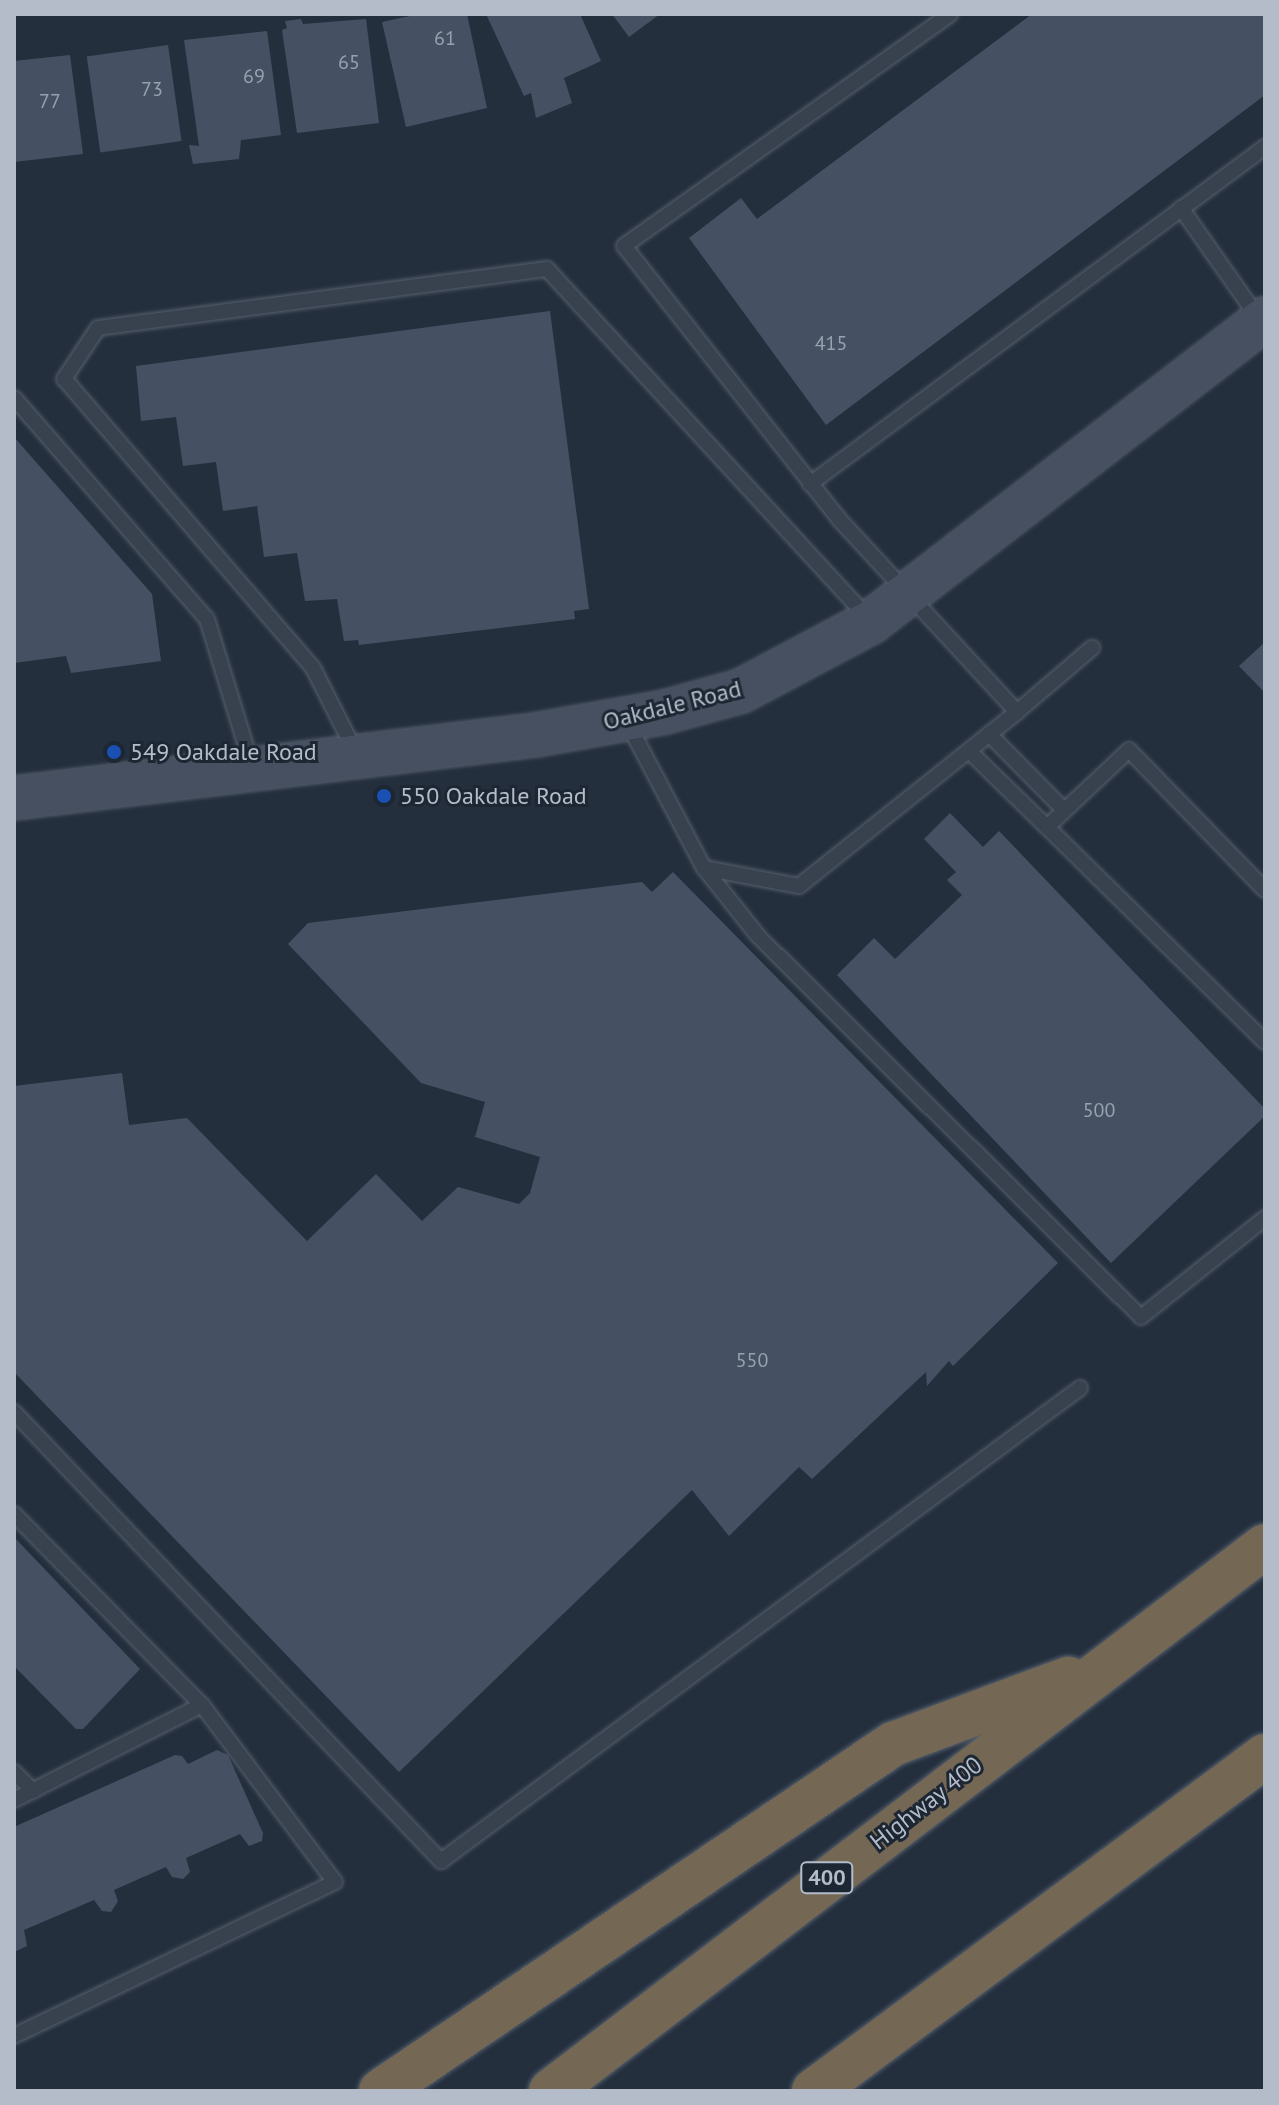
<!DOCTYPE html>
<html>
<head>
<meta charset="utf-8">
<style>
  body { margin:0 }
  #map { position:relative; width:1279px; height:2105px; overflow:hidden; background:#242f3e; font-family:"PT Sans",sans-serif }
  div>[style] { position:absolute }
  [style*='--x'] { left:calc(var(--x)*1px); top:calc(var(--y)*1px); width:calc(var(--w)*1px); rotate:calc(var(--a)*1deg) }
  .building>* { inset:0; background:#455162; transform-origin:0 0 }
  .roads { filter:drop-shadow(0 0 2px #565f6c) drop-shadow(0 0 2px #565f6c) }
  .lane>* { height:14px; margin:-7px; padding:0 7px; transform-origin:7px; border-radius:7px; background:#38414e }
  .secondary>* { height:42px; margin:-21px; padding:0 21px; transform-origin:21px; border-radius:21px; background:#465061 }
  .highway>* { height:44px; margin:-22px; padding:0 22px; transform-origin:22px; border-radius:22px; background:#746855 }
  .dots>* { width:22px; height:22px; translate:-50% -50%; box-sizing:border-box; border:4px solid #1d2633; border-radius:50% }
  span { translate:-50% -50%; white-space:nowrap; text-align:center; line-height:1.15; -webkit-text-stroke:6px #1d2633; paint-order:stroke }
  .number-label { font-size:20px; color:#98a1af }
  .number-label span { -webkit-text-stroke-width:0 }
  .shield-label span { padding:2px 6px; background:#1d2633; border:2px solid; border-radius:6px; -webkit-text-stroke-width:0 }
  .shield-label { font-size:22px; color:#b4bcc9; font-weight:700 }
  .street-label { font-size:24px; color:#b4bcc9 }
  .poi-label { font-size:24px; color:#b4bcc9 }
  .left { translate:0 -50%; text-align:left }
  .frame { position:absolute; inset:0; border:16px solid #b4bcc9; pointer-events:none }
</style>
</head>
<body>
<div id="map">
  <div class="building">
    <i style="clip-path:polygon(419px 14px,467px 14px,487px 108px,406px 127px,382px 22px)"></i>
    <i style="clip-path:polygon(486px 14px,580px 14px,601px 61px,564px 78px,572px 103px,536px 118px,531px 93px,524px 96px)"></i>
    <i style="clip-path:polygon(612px 14px,660px 14px,629px 37px)"></i>
    <i style="clip-path:polygon(1032px 14px,1265px 14px,1265px 95px,826px 425px,689px 238px,741px 198px,757px 219px)"></i>
    <i style="clip-path:polygon(301px 19px,303px 24px,366px 19px,379px 123px,297px 133px,282px 30px,287px 28px,285px 21px)"></i>
    <i style="clip-path:polygon(267px 31px,281px 135px,241px 140px,239px 159px,193px 164px,189px 145px,199px 146px,184px 40px)"></i>
    <i style="left:168px;top:45px;width:97px;height:82px;rotate:82deg"></i>
    <i style="clip-path:polygon(70px 55px,83px 154px,14px 162px,14px 61px)"></i>
    <i style="clip-path:polygon(550px 311px,589px 609px,574px 611px,575px 619px,359px 645px,358px 640px,344px 641px,337px 599px,305px 601px,297px 553px,264px 557px,257px 506px,223px 511px,216px 462px,183px 466px,176px 417px,141px 421px,136px 366px)"></i>
    <i style="clip-path:polygon(14px 437px,152px 594px,161px 661px,71px 673px,66px 656px,14px 663px)"></i>
    <i style="clip-path:polygon(1265px 642px,1265px 693px,1239px 666px)"></i>
    <i style="clip-path:polygon(950px 813px,983px 847px,999px 831px,1265px 1109px,1265px 1116px,1111px 1263px,837px 975px,874px 938px,895px 959px,962px 895px,947px 880px,956px 872px,924px 839px)"></i>
    <i style="clip-path:polygon(673px 872px,1058px 1263px,953px 1366px,949px 1361px,927px 1386px,926px 1372px,812px 1479px,799px 1467px,729px 1536px,692px 1490px,399px 1772px,14px 1372px,14px 1086px,122px 1073px,129px 1125px,187px 1118px,307px 1241px,376px 1174px,422px 1221px,458px 1187px,519px 1204px,530px 1193px,540px 1157px,475px 1137px,485px 1102px,421px 1083px,288px 944px,308px 923px,642px 882px,652px 892px)"></i>
    <i style="clip-path:polygon(14px 1537px,140px 1669px,83px 1729px,76px 1729px,14px 1666px)"></i>
    <i style="clip-path:polygon(217px 1750px,228px 1755px,263px 1833px,262px 1841px,249px 1846px,240px 1834px,186px 1858px,190px 1872px,183px 1879px,172px 1877px,166px 1867px,114px 1890px,118px 1901px,111px 1912px,102px 1911px,94px 1900px,24px 1930px,27px 1946px,14px 1952px,14px 1827px,175px 1755px,182px 1756px,188px 1764px)"></i>
  </div>
  <div class="roads">
    <div class="lane">
      <i style="--x:1181;--y:208;--w:136;--a:54.9"></i>
      <i style="--x:14;--y:398;--w:293;--a:48.9"></i>
      <i style="--x:207;--y:619;--w:154;--a:73"></i>
      <i style="--x:810;--y:484;--w:566;--a:-36.53"></i>
      <i style="--x:1017;--y:712;--w:99;--a:-40.5"></i>
      <i style="--x:627;--y:722;--w:165;--a:62.2"></i>
      <i style="--x:704;--y:868;--w:97;--a:10.7"></i>
      <i style="--x:799;--y:886;--w:279;--a:-38.6"></i>
      <i style="--x:1017;--y:712;--w:263;--a:-132.7"></i>
      <i style="--x:839;--y:519;--w:347;--a:-128.2"></i>
      <i style="--x:624;--y:246;--w:400;--a:-35.4"></i>
      <i style="--x:989;--y:734;--w:107;--a:45.4"></i>
      <i style="--x:355;--y:751;--w:93;--a:-116.8"></i>
      <i style="--x:313;--y:668;--w:381;--a:-130.7"></i>
      <i style="--x:64;--y:379;--w:61;--a:-56.3"></i>
      <i style="--x:98;--y:328;--w:453;--a:-7.5"></i>
      <i style="--x:547;--y:269;--w:474;--a:47.4"></i>
      <i style="--x:969;--y:751;--w:109;--a:44.3"></i>
      <i style="--x:704;--y:868;--w:87;--a:51.5"></i>
      <i style="--x:758;--y:936;--w:540;--a:44.85"></i>
      <i style="--x:1141;--y:1317;--w:159;--a:-38.6"></i>
      <i style="--x:1265;--y:890;--w:195;--a:-134.2"></i>
      <i style="--x:1129;--y:750;--w:112;--a:136.8"></i>
      <i style="--x:1047;--y:827;--w:306;--a:44.6"></i>
      <i style="--x:14;--y:1412;--w:620;--a:46.44"></i>
      <i style="--x:441;--y:1861;--w:795;--a:-36.51"></i>
      <i style="--x:14;--y:1514;--w:268;--a:45.5"></i>
      <i style="--x:202;--y:1705;--w:221;--a:53.1"></i>
      <i style="--x:335;--y:1882;--w:356;--a:154.4"></i>
      <i style="--x:14;--y:1772;--w:27;--a:45"></i>
      <i style="--x:14;--y:1800;--w:211;--a:-26.8"></i>
    </div>
    <div class="secondary">
      <i style="--x:14;--y:798;--w:525;--a:-6.89"></i>
      <i style="--x:535;--y:735;--w:132;--a:-10"></i>
      <i style="--x:665;--y:712;--w:79;--a:-15.4"></i>
      <i style="--x:741;--y:691;--w:147;--a:-28"></i>
      <i style="--x:871;--y:622;--w:497;--a:-37.6"></i>
    </div>
    <div class="highway">
      <i style="--x:381;--y:2091;--w:619;--a:-34.13"></i>
      <i style="--x:893;--y:1744;--w:187;--a:-20.4"></i>
      <i style="--x:551;--y:2091;--w:898;--a:-37.35"></i>
      <i style="--x:814;--y:2091;--w:562;--a:-36.6"></i>
    </div>
  </div>
  <div class="dots">
    <i style="left:114px;top:752px;background:#1a4fb4"></i>
    <i style="left:384px;top:796px;background:#1a4fb4"></i>
  </div>
  <div class="number-label">
    <span style="left:445px;top:38px">61</span>
    <span style="left:349px;top:62px">65</span>
    <span style="left:254px;top:76px">69</span>
    <span style="left:152px;top:89px">73</span>
    <span style="left:50px;top:101px">77</span>
    <span style="left:831px;top:343px">415</span>
    <span style="left:1099px;top:1110px">500</span>
    <span style="left:752px;top:1360px">550</span>
  </div>
  <div class="shield-label">
    <span style="left:827px;top:1878px">400</span>
  </div>
  <div class="street-label">
    <span style="left:672px;top:705px;rotate:-14deg">Oakdale Road</span>
    <span style="left:926px;top:1803px;rotate:-38deg">Highway 400</span>
  </div>
  <div class="poi-label">
    <span class="left" style="left:130px;top:752px">549 Oakdale Road</span>
    <span class="left" style="left:400px;top:796px">550 Oakdale Road</span>
  </div>
  <div class="frame"></div>
</div>
</body>
</html>
